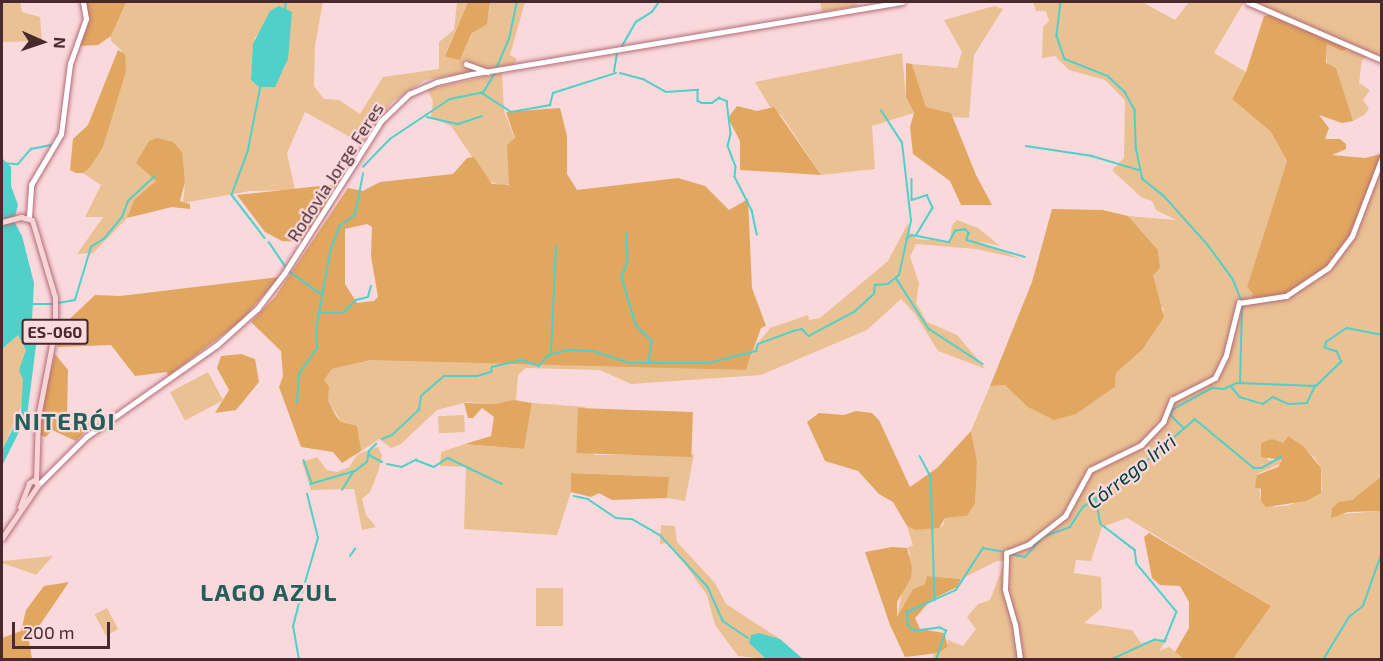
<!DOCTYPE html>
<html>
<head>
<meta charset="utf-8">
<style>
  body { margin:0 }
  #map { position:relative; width:1383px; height:661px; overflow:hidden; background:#fad9dd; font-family:"Exo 2",sans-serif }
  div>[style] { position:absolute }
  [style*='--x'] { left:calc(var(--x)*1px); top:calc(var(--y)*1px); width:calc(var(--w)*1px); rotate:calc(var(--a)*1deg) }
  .green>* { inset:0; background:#eac193; transform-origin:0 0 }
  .forest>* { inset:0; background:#e1a65f; transform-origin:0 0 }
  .water>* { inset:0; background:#4fd0c9 }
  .stream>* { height:1.5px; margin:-0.75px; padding:0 0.75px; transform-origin:0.75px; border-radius:0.75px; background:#4fd0c9 }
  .roads { filter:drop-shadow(0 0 2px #b36b77) drop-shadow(0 0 2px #b36b77) }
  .secondary>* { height:4.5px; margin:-2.25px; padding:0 2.25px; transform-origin:2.25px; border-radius:2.25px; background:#fff }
  .primary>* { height:5px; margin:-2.5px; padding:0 2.5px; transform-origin:2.5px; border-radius:2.5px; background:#f8d4d9 }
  span { translate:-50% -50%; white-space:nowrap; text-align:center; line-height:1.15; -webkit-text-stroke:4.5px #fad9dd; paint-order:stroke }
  .shield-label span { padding:2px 4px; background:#fad9dd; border:2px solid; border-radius:4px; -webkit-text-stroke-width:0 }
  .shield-label { font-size:16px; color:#48292e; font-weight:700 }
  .street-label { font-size:18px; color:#48292e }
  .water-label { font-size:20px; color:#03403e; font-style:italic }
  .district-label { font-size:24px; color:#245e5a; font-weight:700; letter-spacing:1.5px }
  .frame { position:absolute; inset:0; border:3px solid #48292e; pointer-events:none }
  .north { position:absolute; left:12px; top:12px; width:60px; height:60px; -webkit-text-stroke:4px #fad9dd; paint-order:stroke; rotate:93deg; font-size:16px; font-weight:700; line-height:24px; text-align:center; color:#48292e }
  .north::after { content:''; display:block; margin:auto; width:21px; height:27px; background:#48292e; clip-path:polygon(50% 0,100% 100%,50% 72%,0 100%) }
  .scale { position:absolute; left:12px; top:622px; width:98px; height:27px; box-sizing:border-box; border:3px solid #48292e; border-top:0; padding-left:8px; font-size:18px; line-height:21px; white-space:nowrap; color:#48292e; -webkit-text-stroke:4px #fad9dd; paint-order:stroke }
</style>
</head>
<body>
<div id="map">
  <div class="green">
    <i style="clip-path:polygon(2px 2px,20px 2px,22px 12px,40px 17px,42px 41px,2px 42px)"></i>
    <i style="clip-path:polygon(evenodd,126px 2px,323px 2px,315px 46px,314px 86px,324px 99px,339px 100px,360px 114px,383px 77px,439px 69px,439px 42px,454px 30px,457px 2px,468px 2px,445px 55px,460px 60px,473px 32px,489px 14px,490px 2px,525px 2px,510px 55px,517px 59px,512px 66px,425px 80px,392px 102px,361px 143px,305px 112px,287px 153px,295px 190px,250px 191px,183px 203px,185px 182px,178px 147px,157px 138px,137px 161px,156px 179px,152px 187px,134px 200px,127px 218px,93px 253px,77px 254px,103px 217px,85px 217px,101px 185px,83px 173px,103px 147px,112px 113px,122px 51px,111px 41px,111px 32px,126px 2px,292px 12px,285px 67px,278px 78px,259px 87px,251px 80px,255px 37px,292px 12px)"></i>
    <i style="clip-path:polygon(820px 2px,856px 2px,858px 6px,822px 12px)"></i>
    <i style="clip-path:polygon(evenodd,1033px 2px,1142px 2px,1175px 20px,1189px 2px,1244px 2px,1214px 53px,1246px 72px,1232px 99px,1271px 132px,1287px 161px,1247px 287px,1258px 299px,1381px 158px,1381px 477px,1371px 489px,1345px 503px,1342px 514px,1381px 511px,1381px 659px,1233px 659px,1271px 606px,1127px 518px,1102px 527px,1091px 561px,1076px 560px,1074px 573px,1101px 577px,1102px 608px,1084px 623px,1132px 630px,1141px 643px,1168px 638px,1159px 651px,1169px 647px,1184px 659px,933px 659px,933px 655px,948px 646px,948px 640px,963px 646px,976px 629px,967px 617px,978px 604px,990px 600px,1005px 561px,997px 561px,961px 579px,927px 576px,925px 584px,913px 589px,897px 617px,910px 553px,907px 548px,913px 545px,907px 526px,915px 530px,943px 526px,945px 518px,967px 516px,975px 504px,977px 461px,971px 431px,990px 386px,1005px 385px,1038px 412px,1076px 414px,1115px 387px,1116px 373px,1142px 350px,1164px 310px,1158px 302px,1153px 274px,1160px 268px,1158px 250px,1128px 216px,1176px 220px,1156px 210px,1152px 201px,1141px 197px,1112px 170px,1124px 158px,1125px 100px,1105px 80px,1069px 70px,1055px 56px,1042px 58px,1043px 27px,1049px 21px,1046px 11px,1036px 11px,1033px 2px,1288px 436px,1314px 457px,1321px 468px,1322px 489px,1290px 505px,1275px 507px,1261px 501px,1257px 474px,1282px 463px,1279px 459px,1268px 461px,1265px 442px,1283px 443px,1288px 436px)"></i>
    <i style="clip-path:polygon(1252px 2px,1381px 2px,1381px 59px,1367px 56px,1362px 60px,1359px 83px,1370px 90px,1363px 100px,1369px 109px,1364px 115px,1353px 121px,1350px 117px,1336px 68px,1327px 66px,1327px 44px,1342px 51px,1285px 15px)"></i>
    <i style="clip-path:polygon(994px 6px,1003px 9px,974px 55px,969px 118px,953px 117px,951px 113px,926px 107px,912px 64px,957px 68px,962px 52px,944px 20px)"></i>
    <i style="clip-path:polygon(902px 53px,906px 97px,914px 113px,872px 126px,875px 169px,821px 175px,782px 116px,770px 107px,755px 82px)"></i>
    <i style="clip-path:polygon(502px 73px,504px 111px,515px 139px,507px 145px,512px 183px,501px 186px,488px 180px,451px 126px,431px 117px,433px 101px,427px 89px)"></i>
    <i style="clip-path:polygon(957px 220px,978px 228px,1000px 246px,978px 241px,1021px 259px,976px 249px,916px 244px,910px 257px,919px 283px,916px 303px,927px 322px,957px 335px,986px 369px,938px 351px,915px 314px,901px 299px,867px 330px,761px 375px,631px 384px,600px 370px,526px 368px,518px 375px,516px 400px,495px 404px,467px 402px,437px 410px,401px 444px,391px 448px,379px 439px,361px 451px,348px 425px,341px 422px,328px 400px,324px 380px,332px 369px,385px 357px,746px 370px,755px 347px,770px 328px,808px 315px,809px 320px,820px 318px,888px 261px,908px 223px,910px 233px,917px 239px,945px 241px,950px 241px,952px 225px)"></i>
    <i style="clip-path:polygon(18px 335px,26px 350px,22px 405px,2px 450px,2px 349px)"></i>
    <i style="left:208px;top:372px;width:32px;height:43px;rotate:62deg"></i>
    <i style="clip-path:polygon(532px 403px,586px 407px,583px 409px,587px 451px,596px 455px,694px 454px,685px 501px,667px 498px,668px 477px,571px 473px,571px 492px,557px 535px,464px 529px,466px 467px,440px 466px,441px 452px,465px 444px,524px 449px)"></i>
    <i style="left:464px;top:415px;width:17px;height:26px;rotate:87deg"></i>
    <i style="clip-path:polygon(378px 447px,382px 455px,378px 472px,370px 492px,362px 499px,366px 515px,376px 527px,362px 530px,354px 489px,311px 490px,302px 462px,317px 457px,327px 470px,337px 472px,349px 467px,358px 454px)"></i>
    <i style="clip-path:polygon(661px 525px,675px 526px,677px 542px,715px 583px,726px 604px,780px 639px,755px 634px,749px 643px,766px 659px,738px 656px,715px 625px,707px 595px,677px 553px,666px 543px,660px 544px)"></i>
    <i style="clip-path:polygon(53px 556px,36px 575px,2px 563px,2px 561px)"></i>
    <i style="left:536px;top:588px;width:27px;height:38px"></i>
    <i style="left:107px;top:608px;width:24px;height:14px;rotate:62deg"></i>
  </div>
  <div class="forest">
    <i style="clip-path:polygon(86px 2px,126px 2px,111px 36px,98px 45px,78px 46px,89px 19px)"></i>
    <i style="clip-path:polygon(468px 2px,490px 2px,487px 24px,472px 33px,460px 60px,448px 57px,445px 56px)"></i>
    <i style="clip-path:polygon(1274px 14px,1285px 15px,1348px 48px,1342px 51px,1327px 44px,1326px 63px,1336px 68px,1353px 121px,1342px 123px,1319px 115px,1329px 128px,1325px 139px,1340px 139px,1346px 144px,1346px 149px,1332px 155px,1365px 158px,1381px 154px,1381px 158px,1350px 241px,1340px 256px,1318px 277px,1290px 293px,1258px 299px,1251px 296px,1254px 295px,1247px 287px,1287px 161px,1271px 132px,1232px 99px,1246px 72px,1264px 16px)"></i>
    <i style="clip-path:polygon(118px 50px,125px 54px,126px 71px,103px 147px,90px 167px,83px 173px,76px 173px,70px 170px,73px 139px,88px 125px)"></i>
    <i style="clip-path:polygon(906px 63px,912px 64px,926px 107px,951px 113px,976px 175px,992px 205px,961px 205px,950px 181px,913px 154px,910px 127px,914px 113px,906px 97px)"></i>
    <i style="clip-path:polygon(737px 106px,757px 111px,774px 107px,821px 175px,740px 170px,740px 141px,728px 118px)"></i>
    <i style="clip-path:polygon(evenodd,560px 108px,567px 136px,567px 174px,577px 190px,678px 178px,705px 186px,729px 210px,748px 199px,752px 288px,766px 326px,761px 328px,746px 370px,371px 360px,332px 369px,324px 380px,329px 387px,328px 400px,336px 416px,341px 422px,357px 426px,361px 451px,342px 463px,333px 452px,301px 447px,279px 387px,283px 376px,281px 351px,251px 322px,275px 297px,348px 188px,363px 191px,380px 182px,453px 174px,467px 158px,474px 157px,492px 184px,509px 185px,507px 145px,515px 138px,506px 112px,560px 108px,367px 224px,372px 227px,371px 256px,378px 297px,374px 301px,357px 303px,345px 284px,345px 229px,367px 224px)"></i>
    <i style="clip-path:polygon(157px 138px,173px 142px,182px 152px,185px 182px,180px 201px,190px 204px,190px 209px,172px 207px,127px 218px,134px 200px,156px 181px,136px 163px,149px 141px)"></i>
    <i style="clip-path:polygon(338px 184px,302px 242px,282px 241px,265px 232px,237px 195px)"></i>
    <i style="clip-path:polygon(1052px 209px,1103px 210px,1128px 216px,1158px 250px,1160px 268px,1153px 275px,1164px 317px,1142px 350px,1116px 373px,1115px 387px,1076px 414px,1054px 420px,1028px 407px,1005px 385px,990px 386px,1032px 282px)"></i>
    <i style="clip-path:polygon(279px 277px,241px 321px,168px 376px,167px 372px,135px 376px,111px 345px,58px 347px,56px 343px,60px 328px,95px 295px,120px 296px)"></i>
    <i style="clip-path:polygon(55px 354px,68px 370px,67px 417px,71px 424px,97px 419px,76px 441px,52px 430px,46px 437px,39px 435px,43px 400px)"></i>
    <i style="clip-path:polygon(241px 354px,255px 359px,259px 382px,236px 410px,215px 413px,229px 390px,217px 368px,221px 356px)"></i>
    <i style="clip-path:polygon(514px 400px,532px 403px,524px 449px,465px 444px,491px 436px,494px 417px,482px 408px,473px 418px,468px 418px,464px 403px,495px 404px)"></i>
    <i style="left:578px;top:408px;width:115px;height:45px;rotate:2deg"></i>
    <i style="clip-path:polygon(856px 411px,872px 413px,879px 420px,910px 487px,937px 468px,971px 431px,977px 461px,976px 487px,975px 504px,967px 516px,945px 518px,939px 528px,915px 530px,907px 526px,893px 502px,879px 494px,858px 471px,825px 461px,807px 422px,819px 413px,844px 415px)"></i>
    <i style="clip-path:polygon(1288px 436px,1304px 447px,1321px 468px,1321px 493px,1306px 501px,1266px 507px,1261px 501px,1261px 489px,1255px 487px,1257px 475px,1278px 467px,1282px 460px,1261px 457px,1261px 443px,1272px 439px,1283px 443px)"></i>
    <i style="clip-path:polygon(571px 473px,669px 477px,667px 498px,612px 500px,599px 493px,591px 497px,571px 492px)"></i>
    <i style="clip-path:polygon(1381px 477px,1381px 511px,1348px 512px,1331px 518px,1332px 508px,1339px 502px,1352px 500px)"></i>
    <i style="clip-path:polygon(1149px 533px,1271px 606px,1233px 659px,1184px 659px,1175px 652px,1189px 628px,1189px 602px,1180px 586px,1160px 585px,1152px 578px,1144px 537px)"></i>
    <i style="clip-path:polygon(892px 547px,907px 548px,912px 568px,911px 578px,897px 602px,897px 617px,913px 589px,925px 584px,927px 576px,961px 579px,957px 587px,931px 600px,915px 618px,920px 629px,944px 633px,948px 646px,939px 653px,905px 657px,890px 625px,865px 552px)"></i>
    <i style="clip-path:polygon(69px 582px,29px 641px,32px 659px,2px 659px,2px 638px,21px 631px,26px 610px,44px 586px)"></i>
  </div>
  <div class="water">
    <i style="clip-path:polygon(279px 6px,292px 12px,288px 59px,275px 87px,259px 87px,251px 80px,253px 44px,270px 11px)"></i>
    <i style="clip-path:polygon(2px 158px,11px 167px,11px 186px,18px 205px,14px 221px,22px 236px,34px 283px,32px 321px,35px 325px,36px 346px,27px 416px,2px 466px,2px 450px,21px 412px,23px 380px,19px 370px,26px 350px,18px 335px,2px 349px)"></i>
    <i style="clip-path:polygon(759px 633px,780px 639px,803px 659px,766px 659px,749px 643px,751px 635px)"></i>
  </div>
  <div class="stream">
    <i style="--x:1061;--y:2;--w:34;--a:97"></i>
    <i style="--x:1057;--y:36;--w:24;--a:71"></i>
    <i style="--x:1065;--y:59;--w:46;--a:21.6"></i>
    <i style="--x:1108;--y:76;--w:23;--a:43"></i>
    <i style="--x:1125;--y:92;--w:21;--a:61"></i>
    <i style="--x:1135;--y:110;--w:37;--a:88"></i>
    <i style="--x:1136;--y:147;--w:33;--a:78"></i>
    <i style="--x:1143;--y:179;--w:28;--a:39"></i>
    <i style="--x:1165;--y:197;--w:64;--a:48.1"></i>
    <i style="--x:1208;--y:245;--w:42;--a:53.7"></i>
    <i style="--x:1233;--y:279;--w:24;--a:68"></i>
    <i style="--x:285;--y:9;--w:7;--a:-82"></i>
    <i style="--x:622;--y:46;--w:28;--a:-60"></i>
    <i style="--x:636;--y:22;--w:19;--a:-32"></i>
    <i style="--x:652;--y:12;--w:12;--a:-55"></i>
    <i style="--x:497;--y:67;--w:30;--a:-67"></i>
    <i style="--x:509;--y:39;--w:38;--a:-78"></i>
    <i style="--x:614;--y:72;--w:18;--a:-81"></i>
    <i style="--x:620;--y:73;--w:24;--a:15"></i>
    <i style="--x:643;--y:79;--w:26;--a:29"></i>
    <i style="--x:666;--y:92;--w:32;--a:-4"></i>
    <i style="--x:698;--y:90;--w:11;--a:90"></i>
    <i style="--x:698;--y:101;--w:4;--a:27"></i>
    <i style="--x:702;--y:103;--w:10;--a:0"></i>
    <i style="--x:712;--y:103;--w:9;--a:-36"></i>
    <i style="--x:719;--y:98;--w:9;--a:21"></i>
    <i style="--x:727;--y:101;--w:33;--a:83"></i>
    <i style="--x:731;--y:134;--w:12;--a:104"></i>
    <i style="--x:728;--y:146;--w:22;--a:69"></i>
    <i style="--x:736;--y:167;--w:10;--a:96"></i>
    <i style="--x:735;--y:177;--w:37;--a:63"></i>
    <i style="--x:752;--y:210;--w:25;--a:78"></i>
    <i style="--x:261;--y:86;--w:67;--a:101.1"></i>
    <i style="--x:248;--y:152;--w:46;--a:110.4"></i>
    <i style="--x:232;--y:195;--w:54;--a:52.5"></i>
    <i style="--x:483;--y:93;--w:23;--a:-59"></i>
    <i style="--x:427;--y:117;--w:32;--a:13"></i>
    <i style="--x:458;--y:124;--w:25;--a:-18"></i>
    <i style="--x:1026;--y:146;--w:67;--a:8.6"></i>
    <i style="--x:1092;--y:156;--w:49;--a:16.6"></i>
    <i style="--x:2;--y:163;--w:16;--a:4"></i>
    <i style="--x:18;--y:164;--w:20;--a:-49"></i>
    <i style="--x:31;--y:149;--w:20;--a:-11"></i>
    <i style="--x:363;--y:167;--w:39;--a:-46"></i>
    <i style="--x:390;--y:139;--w:72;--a:-33.7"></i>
    <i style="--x:450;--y:99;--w:33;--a:-11"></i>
    <i style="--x:482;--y:93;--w:35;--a:33"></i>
    <i style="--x:511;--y:112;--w:40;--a:-10"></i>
    <i style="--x:550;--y:105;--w:12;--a:-76"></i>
    <i style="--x:553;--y:93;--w:66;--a:-17.6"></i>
    <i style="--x:912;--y:179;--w:21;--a:90"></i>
    <i style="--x:912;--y:200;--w:16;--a:-18"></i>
    <i style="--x:927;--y:195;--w:14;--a:65"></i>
    <i style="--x:933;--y:208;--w:31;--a:121"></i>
    <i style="--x:627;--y:233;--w:29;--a:88"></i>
    <i style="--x:628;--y:262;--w:16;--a:112"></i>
    <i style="--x:622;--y:277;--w:50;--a:73.7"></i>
    <i style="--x:636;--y:325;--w:23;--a:45"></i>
    <i style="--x:652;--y:341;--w:21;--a:98"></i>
    <i style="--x:906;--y:239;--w:7;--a:-34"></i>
    <i style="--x:912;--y:235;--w:38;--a:11"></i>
    <i style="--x:949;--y:242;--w:13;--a:-61"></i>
    <i style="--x:955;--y:231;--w:10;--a:-11"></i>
    <i style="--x:965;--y:229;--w:6;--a:45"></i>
    <i style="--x:969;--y:233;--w:7;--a:106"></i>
    <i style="--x:967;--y:240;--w:60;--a:16.3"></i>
    <i style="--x:269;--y:242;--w:29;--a:56"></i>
    <i style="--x:289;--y:271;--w:39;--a:36"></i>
    <i style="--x:896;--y:278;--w:61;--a:57.1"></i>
    <i style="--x:929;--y:329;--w:64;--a:32.9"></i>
    <i style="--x:58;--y:303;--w:17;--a:-10"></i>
    <i style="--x:75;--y:300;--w:55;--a:-73.2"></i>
    <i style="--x:91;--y:247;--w:15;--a:-32"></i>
    <i style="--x:104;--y:239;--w:28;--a:-51"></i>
    <i style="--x:122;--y:217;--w:17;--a:-69"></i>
    <i style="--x:128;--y:201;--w:37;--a:-43"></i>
    <i style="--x:32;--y:304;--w:22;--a:0"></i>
    <i style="--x:318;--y:313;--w:25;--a:0"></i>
    <i style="--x:343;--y:313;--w:18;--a:-45"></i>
    <i style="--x:356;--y:300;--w:12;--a:-14"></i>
    <i style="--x:368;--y:297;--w:11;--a:-75"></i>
    <i style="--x:551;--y:352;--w:105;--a:-87.3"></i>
    <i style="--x:1240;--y:383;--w:77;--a:-88.5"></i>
    <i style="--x:1231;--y:386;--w:14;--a:51"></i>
    <i style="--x:1240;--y:397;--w:24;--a:17"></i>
    <i style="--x:1263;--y:404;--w:12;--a:-35"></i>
    <i style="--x:1273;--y:397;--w:17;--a:24"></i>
    <i style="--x:1289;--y:404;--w:18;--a:-3"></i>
    <i style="--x:1307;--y:403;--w:19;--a:-65"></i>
    <i style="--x:297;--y:403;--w:29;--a:-86"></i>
    <i style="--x:299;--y:374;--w:32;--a:-55"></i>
    <i style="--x:317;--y:348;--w:24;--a:-90"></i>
    <i style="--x:317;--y:324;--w:77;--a:-79.6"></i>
    <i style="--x:331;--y:248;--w:24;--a:-68"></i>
    <i style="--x:340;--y:226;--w:19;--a:-36"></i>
    <i style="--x:355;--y:215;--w:42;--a:-79"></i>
    <i style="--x:1183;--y:428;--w:17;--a:-135"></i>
    <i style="--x:1171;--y:416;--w:6;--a:-81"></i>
    <i style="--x:1172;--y:410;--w:46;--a:-28.8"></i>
    <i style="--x:1212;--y:388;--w:12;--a:5"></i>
    <i style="--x:1224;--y:389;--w:14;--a:-25"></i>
    <i style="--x:1237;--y:383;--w:79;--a:2.2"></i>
    <i style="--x:1316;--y:386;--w:35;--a:-44"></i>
    <i style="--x:1341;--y:362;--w:11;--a:-112"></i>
    <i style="--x:1337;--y:352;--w:13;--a:-162"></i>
    <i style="--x:1325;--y:348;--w:6;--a:-81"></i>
    <i style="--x:1326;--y:342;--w:25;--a:-34"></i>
    <i style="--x:1347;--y:328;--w:36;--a:11"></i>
    <i style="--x:382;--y:439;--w:11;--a:-22"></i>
    <i style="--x:392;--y:435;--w:37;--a:-43"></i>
    <i style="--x:419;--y:410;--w:14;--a:-82"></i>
    <i style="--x:421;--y:396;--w:30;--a:-41"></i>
    <i style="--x:444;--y:376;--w:33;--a:0"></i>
    <i style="--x:477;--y:376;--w:15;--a:-16"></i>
    <i style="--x:491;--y:372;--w:5;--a:-79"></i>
    <i style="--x:492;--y:367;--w:31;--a:-13"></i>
    <i style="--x:522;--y:360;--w:18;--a:19"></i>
    <i style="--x:539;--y:366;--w:15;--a:-48"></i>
    <i style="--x:549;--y:355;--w:20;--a:-15"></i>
    <i style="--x:568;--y:350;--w:25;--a:2"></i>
    <i style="--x:593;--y:351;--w:39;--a:18"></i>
    <i style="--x:630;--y:363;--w:79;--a:0"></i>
    <i style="--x:709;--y:363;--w:49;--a:-14.3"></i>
    <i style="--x:756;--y:351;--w:7;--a:-74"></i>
    <i style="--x:758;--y:344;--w:37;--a:-20"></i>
    <i style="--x:793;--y:331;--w:9;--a:-13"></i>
    <i style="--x:802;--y:329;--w:10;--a:45"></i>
    <i style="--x:809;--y:336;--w:51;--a:-28.1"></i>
    <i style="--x:854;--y:312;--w:27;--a:-42"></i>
    <i style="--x:874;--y:294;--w:9;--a:-84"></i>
    <i style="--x:875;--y:285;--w:13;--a:-4"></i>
    <i style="--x:888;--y:284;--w:14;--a:-39"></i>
    <i style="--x:899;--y:275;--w:55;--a:-77.5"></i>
    <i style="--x:911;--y:221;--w:79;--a:-96.6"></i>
    <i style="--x:902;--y:143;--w:38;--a:-123"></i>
    <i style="--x:369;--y:455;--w:15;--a:28"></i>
    <i style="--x:920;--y:456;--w:24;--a:62"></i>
    <i style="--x:931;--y:477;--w:123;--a:88.1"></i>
    <i style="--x:304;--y:460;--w:24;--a:71"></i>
    <i style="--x:387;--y:464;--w:15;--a:11"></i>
    <i style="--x:402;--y:467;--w:16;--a:-27"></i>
    <i style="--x:416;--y:460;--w:19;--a:21"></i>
    <i style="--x:434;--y:467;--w:17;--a:-33"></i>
    <i style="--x:448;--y:458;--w:60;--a:25.7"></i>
    <i style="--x:310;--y:484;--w:47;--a:-16.1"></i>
    <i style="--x:355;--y:471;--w:15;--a:-37"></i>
    <i style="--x:367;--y:462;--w:11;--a:-80"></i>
    <i style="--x:369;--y:451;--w:10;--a:-45"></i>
    <i style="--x:342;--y:490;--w:22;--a:-58"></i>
    <i style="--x:574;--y:496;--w:14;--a:12"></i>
    <i style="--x:588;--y:499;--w:34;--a:34"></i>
    <i style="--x:616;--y:518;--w:16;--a:4"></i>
    <i style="--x:632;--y:519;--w:32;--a:30"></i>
    <i style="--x:660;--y:535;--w:71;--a:47.3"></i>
    <i style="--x:708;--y:587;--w:37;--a:66"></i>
    <i style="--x:723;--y:621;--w:30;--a:34"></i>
    <i style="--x:1096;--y:499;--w:25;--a:79"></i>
    <i style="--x:1101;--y:524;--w:43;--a:37.4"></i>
    <i style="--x:1135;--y:550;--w:14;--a:82"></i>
    <i style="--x:1137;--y:564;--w:62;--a:50.2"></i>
    <i style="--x:1177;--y:612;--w:32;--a:112"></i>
    <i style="--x:1165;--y:642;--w:10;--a:-169"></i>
    <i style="--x:1155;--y:640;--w:48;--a:155.6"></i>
    <i style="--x:1010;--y:554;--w:15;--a:11"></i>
    <i style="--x:1025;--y:557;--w:27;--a:-48"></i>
    <i style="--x:1043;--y:537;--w:29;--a:-20"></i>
    <i style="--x:1070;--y:527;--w:24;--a:-57"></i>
    <i style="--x:1083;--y:507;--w:63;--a:-34.7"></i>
    <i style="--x:1135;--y:471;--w:79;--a:-40.9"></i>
    <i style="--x:1195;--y:419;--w:77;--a:39.7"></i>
    <i style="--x:1254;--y:468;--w:8;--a:0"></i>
    <i style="--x:1262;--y:468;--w:22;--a:-30"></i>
    <i style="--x:350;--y:556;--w:9;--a:-54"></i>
    <i style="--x:302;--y:593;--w:57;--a:-73.8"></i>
    <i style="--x:318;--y:538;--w:45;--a:-104"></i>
    <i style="--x:299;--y:660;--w:34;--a:-100"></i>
    <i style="--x:293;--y:627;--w:29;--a:-76"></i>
    <i style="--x:936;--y:660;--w:31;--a:-71"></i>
    <i style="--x:946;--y:631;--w:7;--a:-153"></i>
    <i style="--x:940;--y:628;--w:26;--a:173"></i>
    <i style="--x:914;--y:631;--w:8;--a:-140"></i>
    <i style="--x:908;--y:626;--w:14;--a:-94"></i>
    <i style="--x:907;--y:612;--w:54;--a:-24.2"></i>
    <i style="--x:956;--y:590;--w:50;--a:-57.3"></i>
    <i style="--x:983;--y:548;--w:22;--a:10"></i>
    <i style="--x:1323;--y:660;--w:50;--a:-58.8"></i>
    <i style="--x:1349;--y:617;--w:18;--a:-38"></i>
    <i style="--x:1363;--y:606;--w:57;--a:-70.6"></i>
  </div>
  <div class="roads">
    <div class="secondary">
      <i style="--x:1248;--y:2;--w:146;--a:23.4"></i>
      <i style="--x:466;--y:64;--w:23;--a:20"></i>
      <i style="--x:29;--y:217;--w:32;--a:-86"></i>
      <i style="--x:31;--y:185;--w:59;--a:-59.5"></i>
      <i style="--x:61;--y:134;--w:71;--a:-82.7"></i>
      <i style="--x:70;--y:64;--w:48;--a:-70.4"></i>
      <i style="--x:86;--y:19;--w:17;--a:-100"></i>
      <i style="--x:38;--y:485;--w:68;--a:-45"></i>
      <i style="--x:86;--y:437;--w:160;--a:-35.1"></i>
      <i style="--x:217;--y:345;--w:54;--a:-42"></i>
      <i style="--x:257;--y:309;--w:44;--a:-52.4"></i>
      <i style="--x:284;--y:274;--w:181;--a:-57.6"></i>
      <i style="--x:381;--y:121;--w:39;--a:-44"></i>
      <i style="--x:409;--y:94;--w:30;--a:-23"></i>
      <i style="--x:437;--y:82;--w:36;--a:-13"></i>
      <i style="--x:472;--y:74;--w:436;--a:-9.5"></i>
      <i style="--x:1020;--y:660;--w:35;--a:-98"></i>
      <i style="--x:1015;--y:625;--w:37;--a:-106"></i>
      <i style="--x:1005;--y:589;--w:36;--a:-88"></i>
      <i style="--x:1006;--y:553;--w:25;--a:-21"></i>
      <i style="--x:1029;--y:544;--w:46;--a:-37.9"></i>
      <i style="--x:1065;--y:516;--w:52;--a:-61.5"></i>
      <i style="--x:1090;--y:470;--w:57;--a:-26.1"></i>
      <i style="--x:1141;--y:445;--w:32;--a:-46"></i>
      <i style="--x:1163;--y:422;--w:24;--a:-68"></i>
      <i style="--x:1172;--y:400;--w:48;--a:-27.1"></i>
      <i style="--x:1215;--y:378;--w:25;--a:-64"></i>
      <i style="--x:1226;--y:355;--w:54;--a:-76"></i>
      <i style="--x:1239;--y:303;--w:48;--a:-8.5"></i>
      <i style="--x:1286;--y:296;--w:50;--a:-33.7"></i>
      <i style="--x:1328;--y:268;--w:40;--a:-53"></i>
      <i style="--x:1352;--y:236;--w:84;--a:-69"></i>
    </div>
    <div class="primary">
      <i style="--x:2;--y:222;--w:20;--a:-15"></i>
      <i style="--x:21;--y:217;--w:11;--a:15"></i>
      <i style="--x:32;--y:220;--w:80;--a:73.4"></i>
      <i style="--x:55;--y:297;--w:32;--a:90"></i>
      <i style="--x:55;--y:329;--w:90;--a:100.9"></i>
      <i style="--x:38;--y:417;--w:63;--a:91.8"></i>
      <i style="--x:20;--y:507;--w:26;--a:-69"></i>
      <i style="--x:2;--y:538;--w:64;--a:-55.8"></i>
      <i style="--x:38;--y:485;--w:6;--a:-129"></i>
      <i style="--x:34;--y:480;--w:6;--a:149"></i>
    </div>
  </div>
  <div class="shield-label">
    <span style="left:55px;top:332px">ES-060</span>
  </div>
  <div class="street-label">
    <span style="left:335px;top:172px;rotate:-57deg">Rodovia Jorge Feres</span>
  </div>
  <div class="water-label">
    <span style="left:1131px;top:471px;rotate:-38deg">Córrego Iriri</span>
  </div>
  <div class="district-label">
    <span style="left:65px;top:421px">NITERÓI</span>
    <span style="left:269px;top:592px">LAGO AZUL</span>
  </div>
  <div class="frame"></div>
  <div class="north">N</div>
  <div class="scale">200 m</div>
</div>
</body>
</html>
